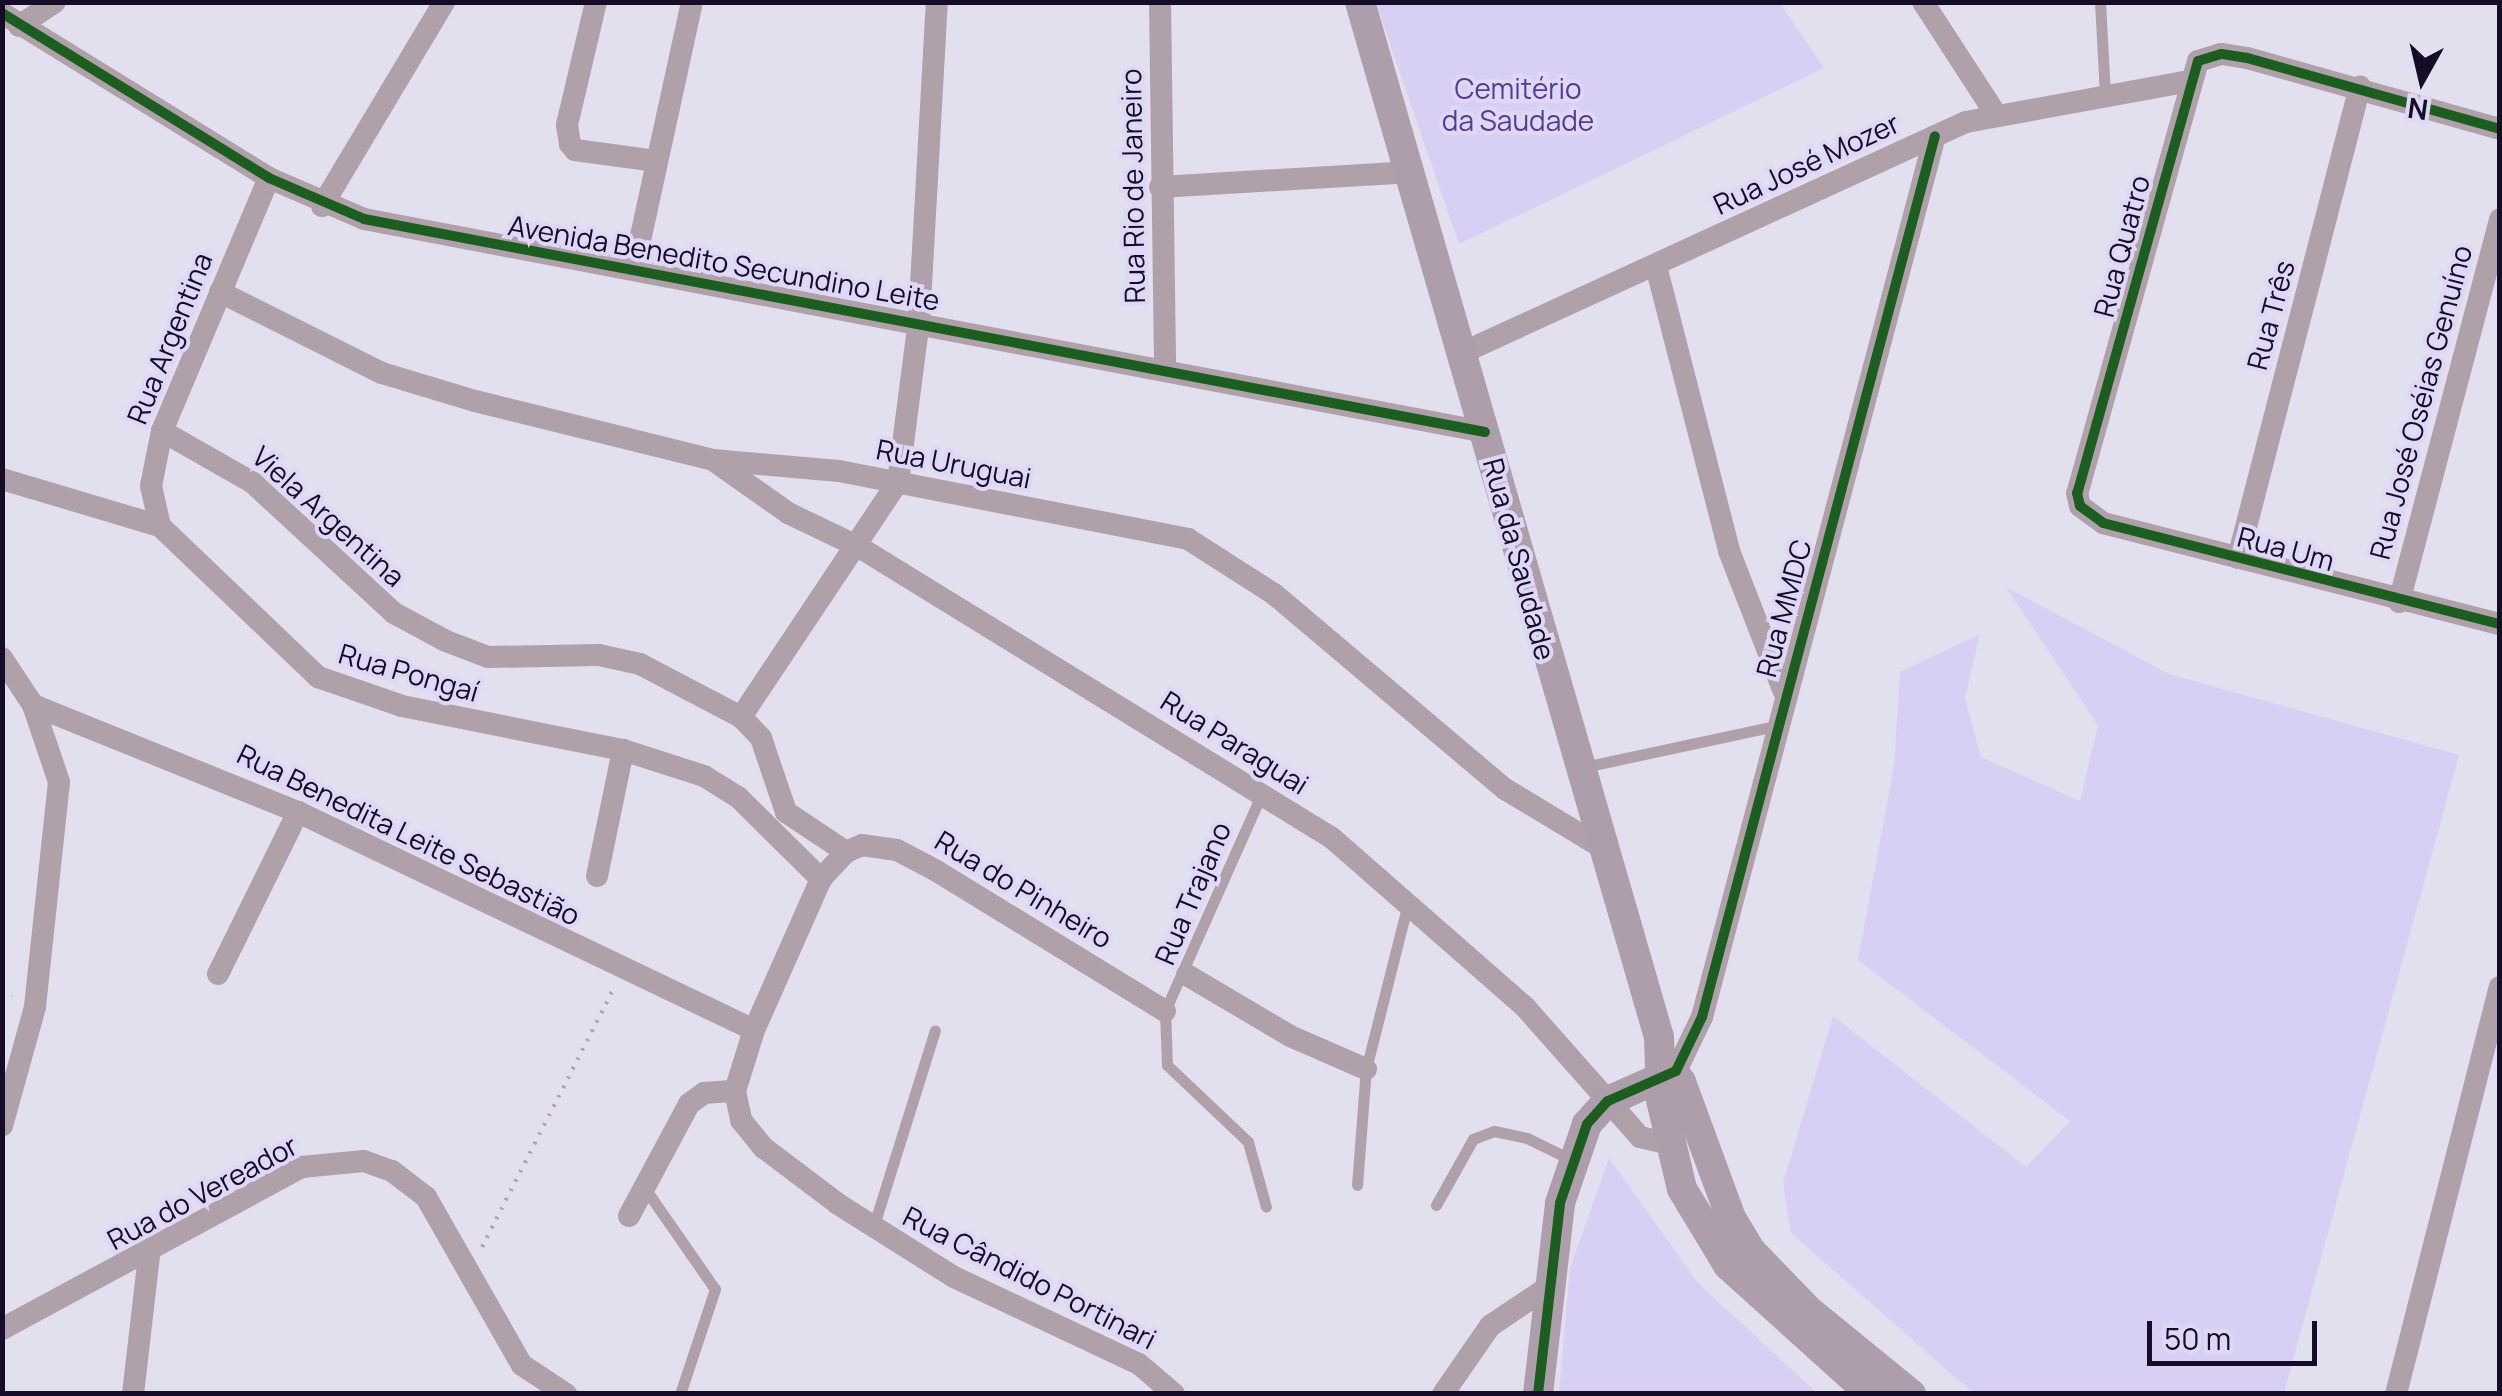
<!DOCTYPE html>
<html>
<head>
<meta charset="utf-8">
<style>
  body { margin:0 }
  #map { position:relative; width:2502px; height:1396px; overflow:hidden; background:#e2dfef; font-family:Manrope,sans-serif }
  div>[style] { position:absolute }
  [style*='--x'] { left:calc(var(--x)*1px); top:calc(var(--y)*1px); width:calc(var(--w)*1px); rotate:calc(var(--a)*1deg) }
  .green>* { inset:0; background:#d8d0f4 }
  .path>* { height:4px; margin-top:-2px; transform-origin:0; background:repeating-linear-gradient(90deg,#afa4af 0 2.5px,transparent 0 10.5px) }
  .lane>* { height:11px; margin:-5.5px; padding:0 5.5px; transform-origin:5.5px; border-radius:5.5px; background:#afa0a9 }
  .street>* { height:22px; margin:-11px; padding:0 11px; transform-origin:11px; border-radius:11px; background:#afa0a9 }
  .secondary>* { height:30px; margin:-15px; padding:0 15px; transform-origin:15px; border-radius:15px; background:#ae9eab }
  .cycleway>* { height:10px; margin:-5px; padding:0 5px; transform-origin:5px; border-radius:5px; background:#1b5e20 }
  span { translate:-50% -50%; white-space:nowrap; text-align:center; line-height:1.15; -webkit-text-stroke:8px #ded8f6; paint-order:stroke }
  .park-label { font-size:28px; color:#563b90 }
  .street-label { font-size:28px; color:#150d27 }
  .frame { position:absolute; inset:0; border:5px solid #150d27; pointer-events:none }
  .north { position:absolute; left:2372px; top:30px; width:100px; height:100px; -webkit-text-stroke:8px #ded8f6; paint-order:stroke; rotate:188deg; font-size:28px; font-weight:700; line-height:40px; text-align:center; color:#150d27 }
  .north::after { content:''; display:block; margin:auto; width:35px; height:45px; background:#150d27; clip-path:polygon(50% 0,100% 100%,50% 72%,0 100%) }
  .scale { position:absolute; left:2147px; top:1321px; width:170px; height:45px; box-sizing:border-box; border:5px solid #150d27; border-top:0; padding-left:12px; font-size:30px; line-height:35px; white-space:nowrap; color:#150d27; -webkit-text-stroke:8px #ded8f6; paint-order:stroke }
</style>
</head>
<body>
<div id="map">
  <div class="green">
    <i style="clip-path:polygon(1376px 3px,1780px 3px,1824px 68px,1459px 244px)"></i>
    <i style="clip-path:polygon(2006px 587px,2169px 674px,2459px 755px,2284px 1393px,1973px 1393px,1791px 1233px,1783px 1183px,1833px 1016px,2026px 1167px,2070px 1121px,1858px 960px,1894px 766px,1900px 672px,1980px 634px,1965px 698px,1981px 757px,2080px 801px,2098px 725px)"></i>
    <i style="clip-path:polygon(1609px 1158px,1698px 1283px,1817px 1393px,1559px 1393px,1570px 1268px)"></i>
  </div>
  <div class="path">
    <i style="--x:2;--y:993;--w:11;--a:22"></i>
    <i style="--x:482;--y:1247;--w:291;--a:-63"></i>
  </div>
  <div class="lane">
    <i style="--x:2100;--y:2;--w:92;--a:86.9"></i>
    <i style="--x:1584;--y:767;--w:196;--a:-12.1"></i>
    <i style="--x:1262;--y:793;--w:239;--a:114"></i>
    <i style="--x:1165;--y:1011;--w:54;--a:87.9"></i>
    <i style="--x:1167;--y:1065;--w:112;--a:43.5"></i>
    <i style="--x:1248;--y:1142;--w:67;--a:74.5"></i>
    <i style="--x:1357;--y:1185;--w:116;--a:-85.6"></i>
    <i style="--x:1366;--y:1069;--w:171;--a:-75.8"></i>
    <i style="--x:644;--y:1187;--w:124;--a:55.2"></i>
    <i style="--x:715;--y:1289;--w:111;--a:108.4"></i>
    <i style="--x:1436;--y:1205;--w:76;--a:-60.7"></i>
    <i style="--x:1473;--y:1139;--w:22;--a:-21"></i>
    <i style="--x:1494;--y:1131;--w:34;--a:12"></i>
    <i style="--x:1527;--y:1138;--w:50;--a:26.1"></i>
    <i style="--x:873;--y:1228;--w:207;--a:-72.6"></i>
  </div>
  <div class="street">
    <i style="--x:596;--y:2;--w:126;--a:103.3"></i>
    <i style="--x:567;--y:125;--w:19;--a:81"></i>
    <i style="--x:570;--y:144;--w:8;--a:50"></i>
    <i style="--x:575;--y:150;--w:82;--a:7.7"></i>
    <i style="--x:1160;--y:2;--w:367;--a:89.2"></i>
    <i style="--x:1923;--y:2;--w:132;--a:57"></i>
    <i style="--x:2;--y:13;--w:314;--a:31.7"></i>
    <i style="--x:269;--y:178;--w:103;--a:23.3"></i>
    <i style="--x:364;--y:219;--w:1141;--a:10.76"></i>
    <i style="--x:19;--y:26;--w:43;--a:-33.7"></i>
    <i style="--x:2500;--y:129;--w:263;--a:-164.3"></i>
    <i style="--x:2247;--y:58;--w:26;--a:-171"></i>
    <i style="--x:2221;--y:54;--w:24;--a:163"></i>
    <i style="--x:2198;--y:61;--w:449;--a:105.6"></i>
    <i style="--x:2077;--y:493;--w:13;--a:77"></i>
    <i style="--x:2080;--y:506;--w:29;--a:36"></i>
    <i style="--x:2103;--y:523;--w:410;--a:14.3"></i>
    <i style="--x:1160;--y:187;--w:253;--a:-3.4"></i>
    <i style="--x:322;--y:206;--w:238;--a:-59.1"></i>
    <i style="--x:1656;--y:266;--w:294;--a:75.6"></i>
    <i style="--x:1729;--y:551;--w:151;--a:68.7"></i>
    <i style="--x:634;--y:268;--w:272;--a:-77.7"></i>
    <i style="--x:220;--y:292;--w:181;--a:26.6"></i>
    <i style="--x:382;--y:373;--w:97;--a:16.8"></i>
    <i style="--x:475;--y:401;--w:245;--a:13.9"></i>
    <i style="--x:713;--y:460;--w:126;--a:5"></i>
    <i style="--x:839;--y:471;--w:356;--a:11"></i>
    <i style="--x:1188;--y:539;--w:102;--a:32.6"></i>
    <i style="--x:1274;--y:594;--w:302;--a:40.2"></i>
    <i style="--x:1505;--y:789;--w:112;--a:31.1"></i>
    <i style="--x:1464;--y:352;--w:552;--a:-24.62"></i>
    <i style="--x:1966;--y:122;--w:228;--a:-10.4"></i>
    <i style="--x:162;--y:431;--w:105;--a:29.7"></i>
    <i style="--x:253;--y:483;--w:192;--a:42.7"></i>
    <i style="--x:394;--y:613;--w:59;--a:28.3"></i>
    <i style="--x:446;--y:641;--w:45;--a:20.9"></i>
    <i style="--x:488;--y:657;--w:111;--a:-1"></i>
    <i style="--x:599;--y:655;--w:42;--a:12.4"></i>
    <i style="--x:640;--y:664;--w:114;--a:27.7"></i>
    <i style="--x:741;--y:717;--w:29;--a:46"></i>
    <i style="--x:761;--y:738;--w:78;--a:71.3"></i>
    <i style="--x:786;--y:812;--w:72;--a:33.7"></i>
    <i style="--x:713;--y:460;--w:92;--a:35.2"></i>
    <i style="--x:788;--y:513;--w:79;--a:25.6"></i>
    <i style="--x:859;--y:547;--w:555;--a:31.6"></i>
    <i style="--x:1332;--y:838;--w:257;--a:41.2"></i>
    <i style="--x:1525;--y:1007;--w:174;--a:48.5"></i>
    <i style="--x:1640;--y:1137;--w:31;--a:13"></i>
    <i style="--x:2;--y:479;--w:165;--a:16.6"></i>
    <i style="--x:160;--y:526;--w:219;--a:43.7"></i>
    <i style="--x:318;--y:677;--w:89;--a:19"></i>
    <i style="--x:402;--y:706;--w:225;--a:11.3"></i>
    <i style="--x:623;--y:750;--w:85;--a:17.8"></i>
    <i style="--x:704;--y:776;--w:40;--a:32"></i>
    <i style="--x:738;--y:797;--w:117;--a:44.7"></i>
    <i style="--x:160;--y:526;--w:41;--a:-102.7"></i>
    <i style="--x:151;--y:486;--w:56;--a:-78.7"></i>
    <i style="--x:162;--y:431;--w:275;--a:-67.1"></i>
    <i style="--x:2238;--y:558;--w:487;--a:-75.5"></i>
    <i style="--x:2399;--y:602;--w:396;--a:-75.2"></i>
    <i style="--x:2;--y:658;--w:56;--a:56.6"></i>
    <i style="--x:33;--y:705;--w:81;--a:71.3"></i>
    <i style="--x:59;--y:782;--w:226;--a:96.1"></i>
    <i style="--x:35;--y:1007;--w:123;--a:105.5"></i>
    <i style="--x:33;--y:705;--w:286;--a:22"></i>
    <i style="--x:298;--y:812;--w:505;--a:25.55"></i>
    <i style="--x:741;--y:717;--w:283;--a:-56.3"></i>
    <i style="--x:898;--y:482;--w:162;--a:-82.6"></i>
    <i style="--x:919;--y:321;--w:320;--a:-86.8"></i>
    <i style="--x:597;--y:876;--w:129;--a:-78.3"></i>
    <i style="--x:218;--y:974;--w:181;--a:-63.7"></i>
    <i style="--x:1187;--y:975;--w:120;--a:30.6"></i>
    <i style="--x:1290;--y:1036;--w:83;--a:23.5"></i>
    <i style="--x:1165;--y:1011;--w:270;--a:-148.5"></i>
    <i style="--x:935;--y:870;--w:43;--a:-152.2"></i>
    <i style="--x:897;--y:850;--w:35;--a:-172"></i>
    <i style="--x:862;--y:845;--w:17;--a:156"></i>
    <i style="--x:846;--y:852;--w:37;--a:133"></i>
    <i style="--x:821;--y:879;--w:165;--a:113.9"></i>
    <i style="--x:754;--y:1030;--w:64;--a:107.3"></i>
    <i style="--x:735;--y:1091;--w:30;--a:78"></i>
    <i style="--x:741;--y:1120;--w:36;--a:51"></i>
    <i style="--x:764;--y:1148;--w:93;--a:37.1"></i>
    <i style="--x:838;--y:1204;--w:137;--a:32.2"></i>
    <i style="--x:954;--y:1277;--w:204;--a:25.2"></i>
    <i style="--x:1139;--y:1364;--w:46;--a:40.6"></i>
    <i style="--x:1676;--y:1071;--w:60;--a:-64.3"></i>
    <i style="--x:1702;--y:1017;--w:911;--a:-75.19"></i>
    <i style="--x:629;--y:1216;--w:127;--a:-61.8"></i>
    <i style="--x:689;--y:1104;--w:19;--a:-36"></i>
    <i style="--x:704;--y:1093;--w:31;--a:-4"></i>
    <i style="--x:2;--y:1329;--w:341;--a:-28.4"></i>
    <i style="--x:302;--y:1167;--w:62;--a:-5.5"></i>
    <i style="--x:364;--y:1161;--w:30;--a:20"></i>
    <i style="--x:392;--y:1171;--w:43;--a:37.4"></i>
    <i style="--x:426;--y:1197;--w:193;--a:60.3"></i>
    <i style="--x:522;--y:1365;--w:53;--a:33.4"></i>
    <i style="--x:133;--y:1394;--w:140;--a:-83.4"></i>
    <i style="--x:1443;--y:1394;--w:83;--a:-55.3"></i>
    <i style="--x:1490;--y:1326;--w:70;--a:-33.9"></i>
    <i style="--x:2396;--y:1394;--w:420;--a:-75.7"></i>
  </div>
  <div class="secondary">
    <i style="--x:1360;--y:2;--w:1077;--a:73.89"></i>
    <i style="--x:1659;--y:1037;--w:63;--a:88.2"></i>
    <i style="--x:1661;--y:1100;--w:91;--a:76.7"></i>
    <i style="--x:1682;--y:1189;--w:89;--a:58.8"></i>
    <i style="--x:1728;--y:1265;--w:193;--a:42.1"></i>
    <i style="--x:1663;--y:1058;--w:30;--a:53"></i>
    <i style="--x:1681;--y:1082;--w:145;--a:69.8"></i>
    <i style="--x:1731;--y:1218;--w:37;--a:59"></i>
    <i style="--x:1750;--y:1250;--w:83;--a:46"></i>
    <i style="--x:1808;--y:1310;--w:133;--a:39.2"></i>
    <i style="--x:1538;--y:1394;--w:192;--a:-83.4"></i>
    <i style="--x:1560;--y:1203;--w:83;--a:-71.1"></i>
    <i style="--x:1587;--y:1124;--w:31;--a:-48"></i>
    <i style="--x:1608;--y:1101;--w:71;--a:-24"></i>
  </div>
  <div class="cycleway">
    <i style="--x:2;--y:13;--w:314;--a:31.7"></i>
    <i style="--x:269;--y:178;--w:103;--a:23.3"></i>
    <i style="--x:364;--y:219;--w:1141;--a:10.76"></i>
    <i style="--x:2500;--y:129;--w:263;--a:-164.3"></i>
    <i style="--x:2247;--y:58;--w:26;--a:-171"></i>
    <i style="--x:2221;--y:54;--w:24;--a:163"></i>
    <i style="--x:2198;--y:61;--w:449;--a:105.6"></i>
    <i style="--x:2077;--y:493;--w:13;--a:77"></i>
    <i style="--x:2080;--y:506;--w:29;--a:36"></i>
    <i style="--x:2103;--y:523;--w:410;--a:14.3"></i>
    <i style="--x:1538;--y:1394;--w:192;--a:-83.4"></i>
    <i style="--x:1560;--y:1203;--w:83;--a:-71.1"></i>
    <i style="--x:1587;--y:1124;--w:31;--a:-48"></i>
    <i style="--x:1608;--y:1101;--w:74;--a:-23.8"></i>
    <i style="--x:1676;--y:1071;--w:60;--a:-64.3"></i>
    <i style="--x:1702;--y:1017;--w:911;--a:-75.19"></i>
  </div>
  <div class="park-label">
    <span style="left:1518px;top:104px">Cemitério<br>da Saudade</span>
  </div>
  <div class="street-label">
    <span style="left:1806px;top:163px;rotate:-25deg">Rua José Mozer</span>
    <span style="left:1132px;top:186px;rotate:-91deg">Rua Rio de Janeiro</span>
    <span style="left:2121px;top:246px;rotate:-75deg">Rua Quatro</span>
    <span style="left:724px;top:262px;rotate:10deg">Avenida Benedito Secundino Leite</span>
    <span style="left:2270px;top:315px;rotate:-75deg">Rua Três</span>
    <span style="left:169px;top:338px;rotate:-68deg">Rua Argentina</span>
    <span style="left:2420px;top:402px;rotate:-75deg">Rua José Oséias Genuíno</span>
    <span style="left:954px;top:463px;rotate:11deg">Rua Uruguai</span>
    <span style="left:329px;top:516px;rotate:42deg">Viela Argentina</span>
    <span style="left:2286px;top:548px;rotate:15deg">Rua Um</span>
    <span style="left:1520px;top:559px;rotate:75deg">Rua da Saudade</span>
    <span style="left:1783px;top:608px;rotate:-75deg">Rua MMDC</span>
    <span style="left:409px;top:672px;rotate:16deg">Rua Pongaí</span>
    <span style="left:1235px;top:742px;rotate:32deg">Rua Paraguai</span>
    <span style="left:409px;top:834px;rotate:26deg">Rua Benedita Leite Sebastião</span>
    <span style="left:1024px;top:889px;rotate:31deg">Rua do Pinheiro</span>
    <span style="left:1192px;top:893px;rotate:-67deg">Rua Trajano</span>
    <span style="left:202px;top:1192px;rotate:-28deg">Rua do Vereador</span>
    <span style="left:1030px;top:1277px;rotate:27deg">Rua Cândido Portinari</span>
  </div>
  <div class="frame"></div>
  <div class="north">N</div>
  <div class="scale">50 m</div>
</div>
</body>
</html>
